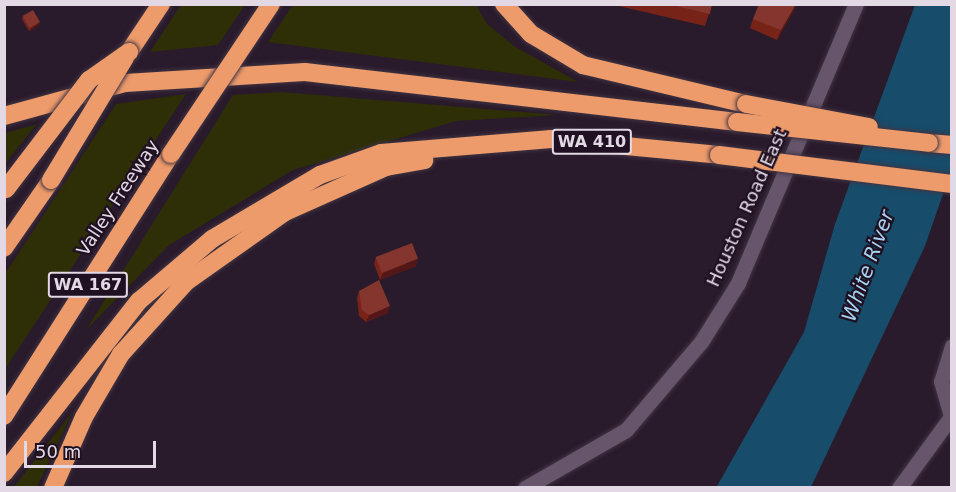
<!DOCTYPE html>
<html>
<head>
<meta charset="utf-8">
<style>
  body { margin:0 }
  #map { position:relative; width:956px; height:492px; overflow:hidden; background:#291a2c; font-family:"DejaVu Sans",sans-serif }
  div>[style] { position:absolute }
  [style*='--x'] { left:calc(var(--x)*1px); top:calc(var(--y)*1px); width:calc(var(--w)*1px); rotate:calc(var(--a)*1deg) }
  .green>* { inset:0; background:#2e2f07 }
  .water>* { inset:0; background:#174c6b }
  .roads { filter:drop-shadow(0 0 2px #403442) drop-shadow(0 0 2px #403442) }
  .minor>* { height:15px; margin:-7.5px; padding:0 7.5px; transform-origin:7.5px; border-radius:7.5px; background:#67566b }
  .highway>* { height:18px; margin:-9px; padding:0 9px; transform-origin:9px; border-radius:9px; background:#ee9b6b }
  .bridges { filter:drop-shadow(0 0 2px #403442) drop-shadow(0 0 2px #403442) }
  .highway-bridge>* { height:18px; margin:-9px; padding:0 9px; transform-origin:9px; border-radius:9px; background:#ee9b6b }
  .wall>* { inset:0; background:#782318 }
  .shaded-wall>* { inset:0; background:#541717 }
  .building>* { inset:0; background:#84362e; transform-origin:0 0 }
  span { translate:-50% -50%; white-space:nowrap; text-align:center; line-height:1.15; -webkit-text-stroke:4.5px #1f1122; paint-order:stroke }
  .shield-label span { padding:2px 4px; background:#1f1122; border:2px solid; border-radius:4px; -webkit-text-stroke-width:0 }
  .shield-label { font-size:16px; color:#e3d9e5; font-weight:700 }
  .street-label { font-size:18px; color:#e3d9e5 }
  .water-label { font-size:20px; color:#a7d3f1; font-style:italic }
  .frame { position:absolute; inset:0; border:6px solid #e3d9e5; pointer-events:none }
  .scale { position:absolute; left:24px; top:441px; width:132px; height:27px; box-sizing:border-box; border:3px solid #e3d9e5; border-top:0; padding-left:8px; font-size:18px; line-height:21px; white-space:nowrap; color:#e3d9e5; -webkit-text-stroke:4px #1f1122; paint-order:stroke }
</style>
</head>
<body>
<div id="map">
  <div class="green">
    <i style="clip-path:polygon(181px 5px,181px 4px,245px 5px,218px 45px,150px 52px)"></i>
    <i style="clip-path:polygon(293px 5px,476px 5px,487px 24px,514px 46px,578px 82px,268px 42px)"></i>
    <i style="clip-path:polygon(281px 92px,558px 115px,456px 121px,293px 170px,169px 245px,86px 330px,233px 95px)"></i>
    <i style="clip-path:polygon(186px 94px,5px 369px,5px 274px,116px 104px)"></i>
    <i style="clip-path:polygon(37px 124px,5px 164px,5px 133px)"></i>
    <i style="clip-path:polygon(73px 411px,37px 487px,14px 487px)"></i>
  </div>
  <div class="water">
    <i style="clip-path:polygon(915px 5px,951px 5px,951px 171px,925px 246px,811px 487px,716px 488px,804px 332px,835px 224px)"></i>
  </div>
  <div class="roads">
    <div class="minor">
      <i style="--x:952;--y:346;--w:37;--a:107"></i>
      <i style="--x:941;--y:381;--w:41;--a:74.2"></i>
      <i style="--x:525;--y:488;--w:116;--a:-29.9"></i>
      <i style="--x:626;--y:430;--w:116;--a:-49.6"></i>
      <i style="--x:701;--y:342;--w:70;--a:-57.9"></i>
      <i style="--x:738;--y:283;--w:303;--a:-67.1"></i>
      <i style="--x:899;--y:488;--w:87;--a:-53.9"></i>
    </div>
    <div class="highway">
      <i style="--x:504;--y:4;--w:40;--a:48"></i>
      <i style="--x:531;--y:34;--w:61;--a:30.8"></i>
      <i style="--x:583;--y:65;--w:168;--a:13.5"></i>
      <i style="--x:129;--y:52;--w:58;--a:-56.3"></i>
      <i style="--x:4;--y:116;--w:125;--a:-15.3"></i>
      <i style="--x:125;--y:83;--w:180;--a:-3.5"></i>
      <i style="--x:305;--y:72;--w:435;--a:6.6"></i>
      <i style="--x:929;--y:143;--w:23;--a:5"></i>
      <i style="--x:4;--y:248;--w:83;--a:-55.3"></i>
      <i style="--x:4;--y:416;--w:311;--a:-57.5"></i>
      <i style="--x:4;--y:473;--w:219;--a:-51.9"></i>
      <i style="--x:139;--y:301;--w:96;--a:-40.3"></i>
      <i style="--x:212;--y:239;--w:126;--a:-30.7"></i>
      <i style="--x:320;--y:175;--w:65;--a:-19.8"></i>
      <i style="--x:381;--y:153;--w:171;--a:-4.7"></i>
      <i style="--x:551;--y:139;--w:169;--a:5.4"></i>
      <i style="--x:53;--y:488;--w:77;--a:-66.4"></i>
      <i style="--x:84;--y:417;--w:73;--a:-59.6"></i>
      <i style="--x:121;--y:354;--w:97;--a:-47.9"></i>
      <i style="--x:186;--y:282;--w:121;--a:-35.3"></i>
      <i style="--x:285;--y:212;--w:111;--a:-24"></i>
      <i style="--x:386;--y:167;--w:39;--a:-10"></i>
    </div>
  </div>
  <div class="bridges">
    <div class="highway-bridge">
      <i style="--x:746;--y:104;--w:125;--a:10.6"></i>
      <i style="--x:737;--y:122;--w:193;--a:6.2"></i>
      <i style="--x:171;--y:154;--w:180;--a:-56.3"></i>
      <i style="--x:719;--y:155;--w:235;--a:7.1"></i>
      <i style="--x:51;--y:180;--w:143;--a:-58.8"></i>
      <i style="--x:6;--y:189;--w:137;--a:-52.7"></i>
      <i style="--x:89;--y:80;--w:49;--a:-35"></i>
    </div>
  </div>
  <div class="wall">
    <i style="clip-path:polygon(610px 4px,712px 4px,705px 26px)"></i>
    <i style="clip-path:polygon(794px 10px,777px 40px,750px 28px,753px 19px)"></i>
    <i style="clip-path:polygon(23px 16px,39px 25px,29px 31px,22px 19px)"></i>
    <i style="clip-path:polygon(376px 257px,416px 266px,380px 280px,374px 264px)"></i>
    <i style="clip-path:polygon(359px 291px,388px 313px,366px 322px,359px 316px,357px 298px)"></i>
  </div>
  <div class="shaded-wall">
    <i style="clip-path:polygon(796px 4px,797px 4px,794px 10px,777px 40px,781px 30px)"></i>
    <i style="clip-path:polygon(40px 22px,39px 25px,29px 31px,31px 28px)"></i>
    <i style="clip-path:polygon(418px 259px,416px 266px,380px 280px,383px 273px)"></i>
    <i style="clip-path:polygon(390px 306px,388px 313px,366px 322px,369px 315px)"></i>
  </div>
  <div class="building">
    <i style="clip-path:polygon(668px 4px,712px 4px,710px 14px)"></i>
    <i style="clip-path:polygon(759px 4px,796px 4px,781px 30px,753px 19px)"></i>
    <i style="left:33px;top:10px;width:14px;height:12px;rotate:60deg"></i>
    <i style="left:412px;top:243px;width:17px;height:39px;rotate:69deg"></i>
    <i style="clip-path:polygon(379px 280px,390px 306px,369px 315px,362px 310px,359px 291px)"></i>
  </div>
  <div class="shield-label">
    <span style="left:592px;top:142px">WA 410</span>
    <span style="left:88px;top:285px">WA 167</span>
  </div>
  <div class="street-label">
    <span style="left:118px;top:198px;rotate:-57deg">Valley Freeway</span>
    <span style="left:747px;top:208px;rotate:-66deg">Houston Road East</span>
  </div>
  <div class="water-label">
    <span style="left:868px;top:266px;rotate:-70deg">White River</span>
  </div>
  <div class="frame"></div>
  <div class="scale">50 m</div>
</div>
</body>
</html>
